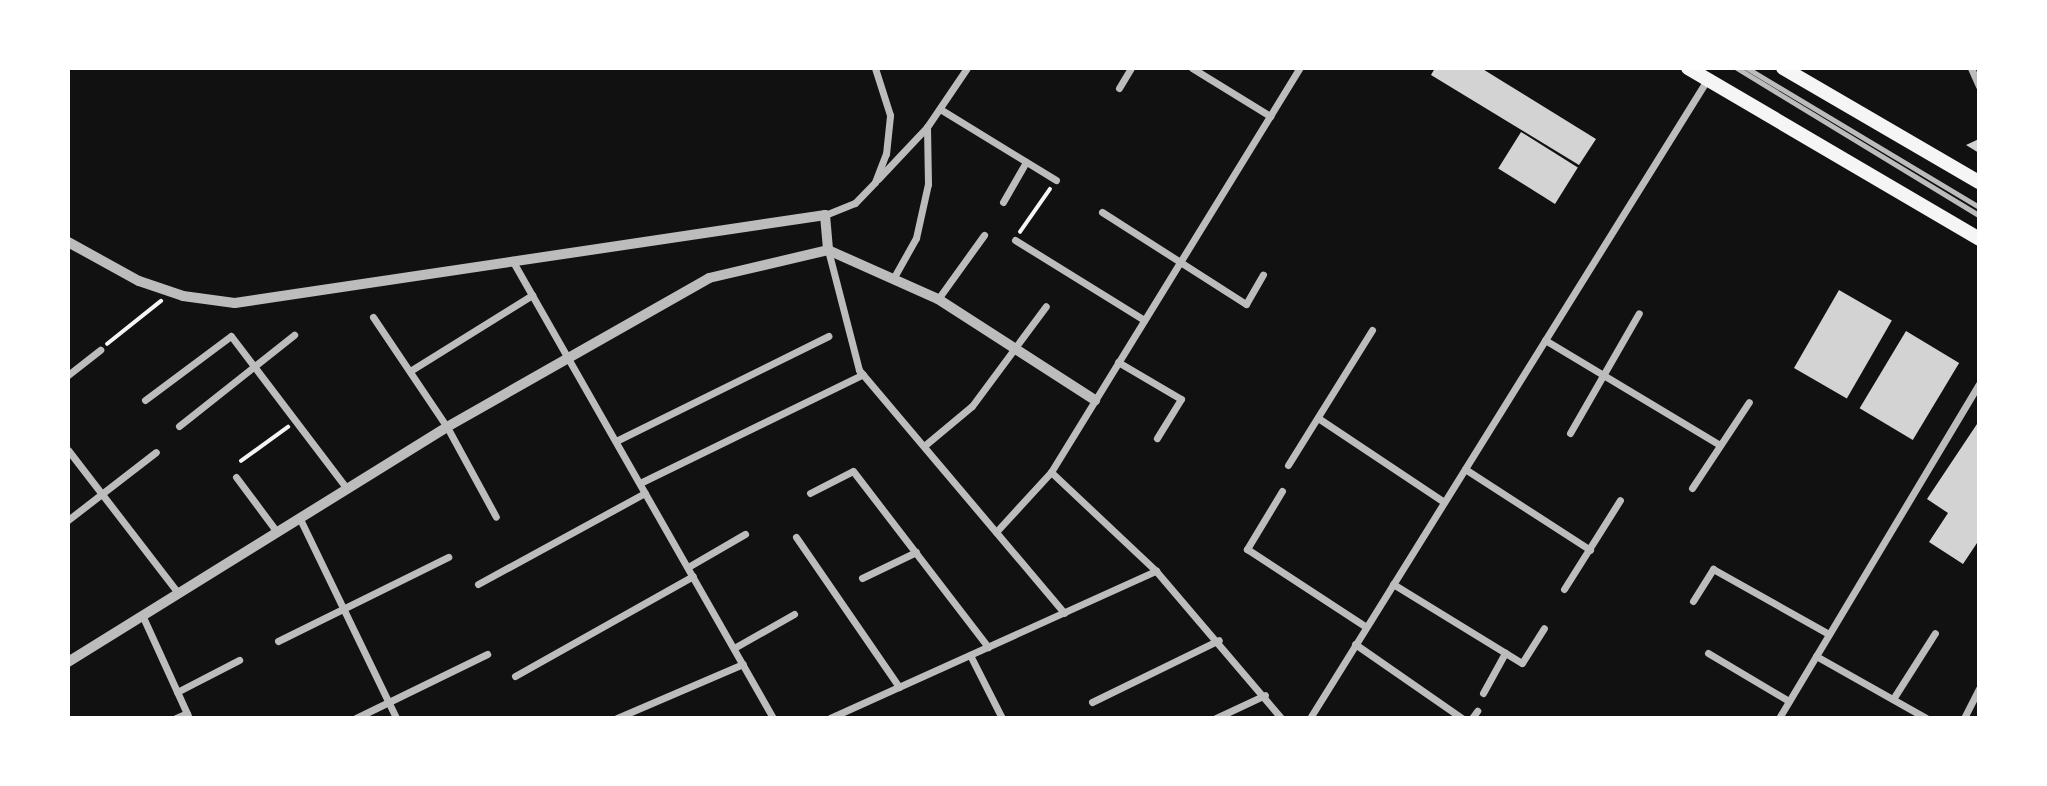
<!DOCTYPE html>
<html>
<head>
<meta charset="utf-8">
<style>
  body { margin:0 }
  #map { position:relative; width:2047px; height:786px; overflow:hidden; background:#111; font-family:"IBM Plex Sans",sans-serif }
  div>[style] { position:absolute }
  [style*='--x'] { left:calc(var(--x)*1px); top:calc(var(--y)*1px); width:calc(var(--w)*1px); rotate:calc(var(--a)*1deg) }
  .building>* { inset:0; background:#d3d3d3; transform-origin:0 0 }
  .path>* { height:3.5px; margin:-1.75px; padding:0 1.75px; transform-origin:1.75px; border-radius:1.75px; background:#f5f5f5 }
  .service>* { height:4.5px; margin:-2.25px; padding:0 2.25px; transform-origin:2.25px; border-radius:2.25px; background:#bcbcbc }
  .minor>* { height:7px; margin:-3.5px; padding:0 3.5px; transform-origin:3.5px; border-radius:3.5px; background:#bcbcbc }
  .tertiary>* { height:10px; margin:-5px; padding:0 5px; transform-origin:5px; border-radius:5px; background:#bcbcbc }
  .trunk>* { height:14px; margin:-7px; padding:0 7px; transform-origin:7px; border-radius:7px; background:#f5f5f5 }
  span { translate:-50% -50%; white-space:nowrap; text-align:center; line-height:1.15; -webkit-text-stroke:7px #fff; paint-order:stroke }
  .frame { position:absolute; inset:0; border:70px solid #fff; pointer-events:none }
</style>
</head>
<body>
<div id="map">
  <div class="building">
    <i style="clip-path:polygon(1435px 68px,1481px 68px,1596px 139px,1579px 165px,1431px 75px)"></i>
    <i style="left:1521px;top:132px;width:67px;height:43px;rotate:32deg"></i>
    <i style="clip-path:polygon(1979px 139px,1979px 153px,1966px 145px)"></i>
    <i style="left:1839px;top:290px;width:61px;height:90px;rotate:30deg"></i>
    <i style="left:1906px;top:331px;width:62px;height:90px;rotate:31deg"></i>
    <i style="clip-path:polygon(1979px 421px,1979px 540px,1963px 564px,1929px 542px,1948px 513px,1927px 499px)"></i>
  </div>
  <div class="path">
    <i style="--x:1020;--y:232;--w:52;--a:-55.1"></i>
    <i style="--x:107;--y:344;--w:69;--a:-38.5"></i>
    <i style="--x:241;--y:461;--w:58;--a:-35.9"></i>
  </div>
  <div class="service">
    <i style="--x:1737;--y:68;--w:283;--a:31.3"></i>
    <i style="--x:1747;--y:68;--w:270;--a:30.9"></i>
  </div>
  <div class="minor">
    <i style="--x:1192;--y:68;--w:92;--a:31.6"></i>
    <i style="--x:1971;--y:68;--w:20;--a:66"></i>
    <i style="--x:1119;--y:88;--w:23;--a:-59"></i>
    <i style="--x:940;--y:109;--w:136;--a:31.5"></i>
    <i style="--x:878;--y:179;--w:71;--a:-46.7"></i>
    <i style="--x:927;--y:127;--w:71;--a:-55.9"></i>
    <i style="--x:1003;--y:202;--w:46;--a:-60.1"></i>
    <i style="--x:1102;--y:212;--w:171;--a:32.6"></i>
    <i style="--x:1246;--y:304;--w:34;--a:-60"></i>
    <i style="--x:825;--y:215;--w:32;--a:-22"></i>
    <i style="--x:855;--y:203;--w:29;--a:-46"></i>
    <i style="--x:875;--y:182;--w:30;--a:-69"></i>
    <i style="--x:886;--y:154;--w:39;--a:-84"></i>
    <i style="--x:890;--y:115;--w:49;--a:-107.7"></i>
    <i style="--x:1015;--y:240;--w:152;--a:31.8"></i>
    <i style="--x:828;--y:250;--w:124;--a:75.5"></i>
    <i style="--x:859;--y:370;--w:318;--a:49.8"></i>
    <i style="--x:512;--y:260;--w:527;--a:60.32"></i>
    <i style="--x:893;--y:279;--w:47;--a:-60.7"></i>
    <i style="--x:916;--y:238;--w:55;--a:-77.5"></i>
    <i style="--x:928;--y:184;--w:57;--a:-91"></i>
    <i style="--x:938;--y:299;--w:79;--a:-54.3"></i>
    <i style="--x:373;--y:317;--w:133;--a:56.1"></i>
    <i style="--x:447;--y:427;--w:102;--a:61.4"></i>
    <i style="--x:1545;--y:340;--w:204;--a:31"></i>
    <i style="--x:1118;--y:362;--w:73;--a:30.4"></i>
    <i style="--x:1181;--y:399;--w:46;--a:121.6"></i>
    <i style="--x:410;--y:371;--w:144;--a:-31.9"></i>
    <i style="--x:68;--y:375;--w:41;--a:-38"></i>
    <i style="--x:145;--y:400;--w:107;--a:-36.7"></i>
    <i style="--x:231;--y:336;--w:192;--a:52.8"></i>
    <i style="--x:1318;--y:418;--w:151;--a:33.7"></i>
    <i style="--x:179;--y:426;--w:147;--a:-38.4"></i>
    <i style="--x:1570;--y:433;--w:138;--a:-60.1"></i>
    <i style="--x:616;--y:441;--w:237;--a:-26.3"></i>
    <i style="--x:924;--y:446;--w:62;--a:-39.8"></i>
    <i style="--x:972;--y:406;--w:124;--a:-53.5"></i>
    <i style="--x:68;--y:450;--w:180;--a:52.4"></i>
    <i style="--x:1288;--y:465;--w:159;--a:-58.1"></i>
    <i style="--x:1465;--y:469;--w:149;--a:32.9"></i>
    <i style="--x:1051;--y:472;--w:144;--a:43.3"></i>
    <i style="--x:1156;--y:571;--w:193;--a:49.6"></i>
    <i style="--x:236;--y:477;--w:69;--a:53.3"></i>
    <i style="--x:640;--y:483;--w:248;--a:-26"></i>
    <i style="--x:1692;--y:488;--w:103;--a:-56.5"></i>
    <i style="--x:1282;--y:491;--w:68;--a:121.1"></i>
    <i style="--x:1247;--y:549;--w:142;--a:33.2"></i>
    <i style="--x:810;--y:493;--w:48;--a:-27.1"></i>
    <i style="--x:853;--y:471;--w:222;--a:52.5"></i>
    <i style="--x:300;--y:519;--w:221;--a:64.2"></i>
    <i style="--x:68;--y:520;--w:111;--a:-37.7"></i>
    <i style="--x:996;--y:532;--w:81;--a:-47.5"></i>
    <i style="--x:1051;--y:472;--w:475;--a:-58.4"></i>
    <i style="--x:796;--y:537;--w:182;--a:55.5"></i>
    <i style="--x:688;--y:567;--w:66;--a:-30.1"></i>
    <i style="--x:862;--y:578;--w:60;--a:-25.7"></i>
    <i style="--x:478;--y:584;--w:190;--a:-28.6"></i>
    <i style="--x:1393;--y:584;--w:151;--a:31.5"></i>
    <i style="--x:1522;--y:663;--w:41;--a:-57.8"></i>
    <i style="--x:1564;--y:589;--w:105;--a:-57.8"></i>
    <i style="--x:1693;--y:601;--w:38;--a:-58"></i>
    <i style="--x:1713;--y:569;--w:133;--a:29.3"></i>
    <i style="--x:143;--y:617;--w:111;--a:65.5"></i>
    <i style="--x:278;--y:641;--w:190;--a:-26.3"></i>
    <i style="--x:1355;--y:644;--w:130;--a:34.7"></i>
    <i style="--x:734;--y:648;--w:69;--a:-29.5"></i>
    <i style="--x:1708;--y:653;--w:94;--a:30.7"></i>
    <i style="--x:970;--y:655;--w:71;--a:63.1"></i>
    <i style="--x:1816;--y:656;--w:126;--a:29.4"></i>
    <i style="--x:515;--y:676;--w:204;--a:-29.3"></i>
    <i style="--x:177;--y:692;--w:70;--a:-27.3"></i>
    <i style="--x:1483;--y:693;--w:46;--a:-61.2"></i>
    <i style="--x:1893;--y:699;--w:78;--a:-57.5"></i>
    <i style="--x:1092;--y:702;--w:141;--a:-26"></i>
    <i style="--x:176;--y:718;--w:12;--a:-24"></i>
    <i style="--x:356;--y:718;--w:146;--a:-26"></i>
    <i style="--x:617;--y:718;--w:137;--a:-23.2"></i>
    <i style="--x:830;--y:718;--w:358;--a:-24.3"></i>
    <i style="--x:1216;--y:718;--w:54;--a:-25.1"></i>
    <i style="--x:1310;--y:718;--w:751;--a:-58.11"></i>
    <i style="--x:1472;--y:718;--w:9;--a:-54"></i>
    <i style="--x:1779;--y:718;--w:389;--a:-59.1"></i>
    <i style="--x:1964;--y:718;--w:33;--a:-63"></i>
  </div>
  <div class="tertiary">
    <i style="--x:68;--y:242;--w:81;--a:28.8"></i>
    <i style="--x:139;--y:281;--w:46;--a:18.8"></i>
    <i style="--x:183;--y:296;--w:52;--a:7.7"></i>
    <i style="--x:235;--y:303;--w:597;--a:-8.48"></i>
    <i style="--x:825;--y:215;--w:35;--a:85"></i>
    <i style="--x:68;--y:662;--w:446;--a:-31.8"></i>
    <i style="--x:447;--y:427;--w:301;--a:-29.6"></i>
    <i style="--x:709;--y:278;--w:122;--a:-13.2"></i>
    <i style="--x:828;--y:250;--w:120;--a:24"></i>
    <i style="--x:938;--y:299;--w:187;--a:32.8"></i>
  </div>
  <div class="trunk">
    <i style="--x:1688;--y:68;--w:338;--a:30.4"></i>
    <i style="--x:1783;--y:68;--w:227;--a:30.2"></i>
  </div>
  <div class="frame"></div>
</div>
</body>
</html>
